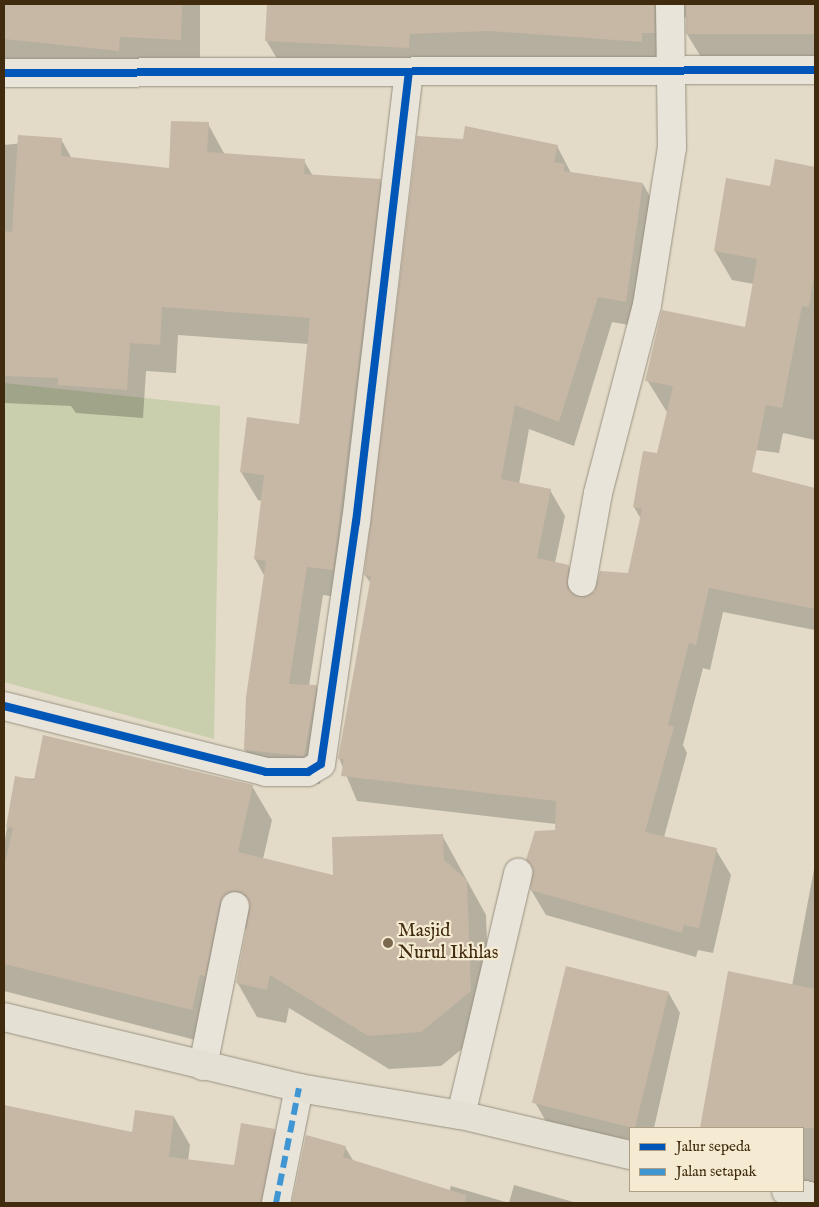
<!DOCTYPE html>
<html>
<head>
<meta charset="utf-8">
<style>
  body { margin:0 }
  #map { position:relative; width:819px; height:1207px; overflow:hidden; background:#e3dbc7; font-family:"IM FELL English",serif }
  div>[style] { position:absolute }
  [style*='--x'] { left:calc(var(--x)*1px); top:calc(var(--y)*1px); width:calc(var(--w)*1px); rotate:calc(var(--a)*1deg) }
  .green>* { inset:0; background:#c9ceac }
  .shadow>* { inset:0; background:#0003; transform-origin:0 0 }
  .building>* { inset:0; background:#c7b7a5; transform-origin:0 0 }
  .roads { filter:drop-shadow(0 0 1px #999182) drop-shadow(0 0 1px #999182) }
  .minor>* { height:28px; margin:-14px; padding:0 14px; transform-origin:14px; border-radius:14px; background:#e9e4da }
  .highway>* { height:28px; margin:-14px; padding:0 14px; transform-origin:14px; border-radius:14px; background:#e5e0d4 }
  .quiet>* { height:6px; margin-top:-3px; transform-origin:0; background:repeating-linear-gradient(90deg,#3f96d2 0 12px,transparent 0 18px) }
  .cycleway>* { height:8px; margin:-4px; padding:0 4px; transform-origin:4px; border-radius:4px; background:#0057b8 }
  .dots>* { width:14px; height:14px; translate:-50% -50%; box-sizing:border-box; border:2px solid #f5ebd2; border-radius:50% }
  span { translate:-50% -50%; white-space:nowrap; text-align:center; line-height:1.15; -webkit-text-stroke:4.5px #f5ebd2; paint-order:stroke }
  .poi-label { font-size:19px; color:#412b0e }
  .left { translate:0 -50%; text-align:left }
  .frame { position:absolute; inset:0; border:5px solid #412b0e; pointer-events:none }
  .legend { position:absolute; left:629px; top:1127px; width:175px; height:65px; box-sizing:border-box; background:#f5ebd2; border:1px solid #ad9e84; margin:0; padding:6px 9px; list-style:none; font-size:15px; color:#412b0e }
  .legend li { display:flex; align-items:center; gap:10px; height:25px }
  .legend b { width:25px; border:1px solid #ad9e84 }
</style>
</head>
<body>
<div id="map">
  <div class="green">
    <i style="clip-path:polygon(4px 383px,220px 406px,214px 739px,4px 682px)"></i>
  </div>
  <div class="shadow">
    <i style="left:4px;top:4px;width:196px;height:63px"></i>
    <i style="clip-path:polygon(268px 4px,815px 4px,815px 66px,704px 62px,687px 34px,686px 17px,672px 25px,670px 61px,283px 69px,266px 40px)"></i>
    <i style="clip-path:polygon(208px 124px,225px 155px,304px 161px,313px 176px,380px 181px,396px 209px,349px 599px,323px 595px,309px 686px,316px 686px,332px 715px,320px 784px,262px 779px,245px 750px,265px 577px,255px 559px,262px 501px,258px 500px,241px 472px,300px 426px,308px 344px,178px 335px,176px 373px,146px 371px,143px 418px,76px 413px,71px 406px,4px 403px,4px 145px,61px 139px,72px 159px,170px 169px)"></i>
    <i style="clip-path:polygon(557px 146px,571px 173px,643px 184px,657px 209px,640px 327px,612px 322px,574px 446px,529px 429px,519px 484px,550px 490px,565px 516px,555px 563px,568px 566px,583px 591px,582px 598px,629px 574px,641px 519px,634px 507px,644px 455px,815px 491px,815px 630px,723px 612px,710px 670px,703px 668px,683px 745px,687px 753px,664px 837px,716px 850px,731px 875px,713px 953px,698px 950px,696px 957px,546px 915px,531px 890px,534px 871px,528px 860px,556px 831px,556px 824px,357px 801px,339px 758px,371px 584px,365px 575px)"></i>
    <i style="clip-path:polygon(776px 161px,815px 168px,815px 440px,783px 433px,779px 453px,685px 441px,647px 380px,746px 328px,754px 284px,732px 280px,715px 251px,771px 187px)"></i>
    <i style="clip-path:polygon(16px 778px,252px 786px,272px 820px,263px 859px,334px 876px,442px 835px,486px 915px,490px 1026px,441px 1066px,389px 1069px,289px 1008px,286px 1023px,257px 1017px,237px 982px,248px 926px,239px 937px,211px 1044px,4px 991px,4px 845px)"></i>
    <i style="clip-path:polygon(815px 864px,815px 1187px,803px 1184px,803px 1128px,701px 1128px,729px 973px,792px 986px)"></i>
    <i style="clip-path:polygon(668px 992px,680px 1013px,654px 1128px,630px 1128px,630px 1140px,548px 1125px,536px 1104px)"></i>
    <i style="clip-path:polygon(4px 1106px,133px 1134px,174px 1117px,190px 1145px,188px 1161px,235px 1167px,274px 1130px,291px 1158px,282px 1203px,4px 1203px)"></i>
    <i style="clip-path:polygon(307px 1136px,345px 1147px,354px 1162px,449px 1192px,451px 1186px,509px 1203px,514px 1185px,577px 1203px,293px 1203px)"></i>
  </div>
  <div class="building">
    <i style="clip-path:polygon(4px 4px,182px 4px,181px 40px,120px 37px,119px 51px,4px 39px)"></i>
    <i style="clip-path:polygon(267px 4px,654px 4px,655px 33px,642px 33px,642px 42px,489px 31px,410px 34px,409px 48px,265px 41px)"></i>
    <i style="left:686px;top:4px;width:129px;height:30px"></i>
    <i style="clip-path:polygon(171px 121px,209px 122px,207px 152px,305px 159px,304px 174px,381px 179px,333px 570px,307px 567px,289px 684px,317px 685px,304px 756px,244px 750px,246px 697px,266px 561px,254px 559px,264px 475px,240px 472px,247px 417px,299px 424px,310px 318px,162px 307px,160px 345px,130px 343px,127px 390px,58px 385px,58px 378px,4px 376px,4px 231px,12px 232px,18px 135px,62px 138px,61px 156px,169px 168px)"></i>
    <i style="clip-path:polygon(465px 126px,558px 145px,554px 162px,565px 164px,564px 171px,643px 183px,626px 302px,598px 297px,559px 422px,515px 405px,501px 479px,551px 489px,537px 558px,569px 565px,567px 587px,580px 597px,594px 592px,600px 571px,628px 573px,642px 509px,633px 507px,643px 451px,657px 453px,673px 386px,645px 381px,662px 310px,745px 327px,757px 259px,714px 251px,726px 178px,770px 186px,775px 159px,815px 167px,815px 269px,809px 307px,802px 306px,782px 408px,766px 405px,752px 472px,815px 488px,815px 609px,709px 588px,696px 645px,689px 643px,668px 725px,674px 727px,645px 832px,717px 848px,699px 928px,684px 925px,682px 933px,530px 890px,533px 869px,526px 860px,535px 831px,555px 830px,556px 801px,341px 776px,344px 759px,338px 759px,371px 576px,364px 575px,417px 136px,463px 139px)"></i>
    <i style="clip-path:polygon(43px 735px,253px 785px,238px 852px,333px 875px,332px 837px,443px 834px,444px 860px,467px 880px,471px 991px,421px 1032px,368px 1036px,270px 975px,267px 990px,236px 983px,250px 909px,246px 895px,238px 891px,230px 891px,220px 902px,205px 976px,200px 975px,192px 1010px,4px 964px,4px 867px,13px 828px,6px 827px,15px 776px,34px 780px)"></i>
    <i style="left:566px;top:966px;width:106px;height:141px;rotate:14deg"></i>
    <i style="clip-path:polygon(728px 971px,815px 989px,815px 1128px,700px 1128px)"></i>
    <i style="clip-path:polygon(4px 1105px,132px 1132px,135px 1110px,174px 1116px,169px 1157px,234px 1165px,241px 1123px,275px 1129px,261px 1203px,4px 1203px)"></i>
    <i style="clip-path:polygon(306px 1135px,346px 1146px,343px 1157px,466px 1195px,465px 1203px,292px 1203px)"></i>
  </div>
  <div class="roads">
    <div class="minor">
      <i style="--x:4;--y:73;--w:811;--a:-0.21"></i>
      <i style="--x:582;--y:582;--w:90;--a:-79.8"></i>
      <i style="--x:598;--y:493;--w:194;--a:-75.4"></i>
      <i style="--x:647;--y:305;--w:159;--a:-81"></i>
      <i style="--x:672;--y:148;--w:144;--a:-90.8"></i>
      <i style="--x:4;--y:706;--w:270;--a:14.1"></i>
      <i style="--x:266;--y:772;--w:42;--a:0"></i>
      <i style="--x:308;--y:772;--w:15;--a:-32"></i>
      <i style="--x:321;--y:764;--w:245;--a:-81.8"></i>
      <i style="--x:356;--y:522;--w:452;--a:-83.3"></i>
      <i style="--x:203;--y:1066;--w:163;--a:-78.7"></i>
      <i style="--x:461;--y:1115;--w:249;--a:-76.7"></i>
      <i style="--x:276;--y:1203;--w:117;--a:-78.7"></i>
    </div>
    <div class="highway">
      <i style="--x:4;--y:1017;--w:303;--a:13.5"></i>
      <i style="--x:299;--y:1088;--w:164;--a:9.5"></i>
      <i style="--x:461;--y:1115;--w:174;--a:13.3"></i>
      <i style="--x:786;--y:1191;--w:30;--a:12"></i>
    </div>
  </div>
  <div class="quiet">
    <i style="--x:276;--y:1203;--w:117;--a:-78.7"></i>
  </div>
  <div class="cycleway">
    <i style="--x:4;--y:73;--w:811;--a:-0.21"></i>
    <i style="--x:4;--y:706;--w:270;--a:14.1"></i>
    <i style="--x:266;--y:772;--w:42;--a:0"></i>
    <i style="--x:308;--y:772;--w:15;--a:-32"></i>
    <i style="--x:321;--y:764;--w:245;--a:-81.8"></i>
    <i style="--x:356;--y:522;--w:452;--a:-83.3"></i>
  </div>
  <div class="dots">
    <i style="left:388px;top:943px;background:#7a694f"></i>
  </div>
  <div class="poi-label">
    <span class="left" style="left:398px;top:943px">Masjid<br>Nurul Ikhlas</span>
  </div>
  <div class="frame"></div>
  <ul class="legend">
  <li><b style="height:6px;background:#0057b8"></b>Jalur sepeda</li>
  <li><b style="height:6px;background:#3f96d2"></b>Jalan setapak</li>
  </ul>
</div>
</body>
</html>
